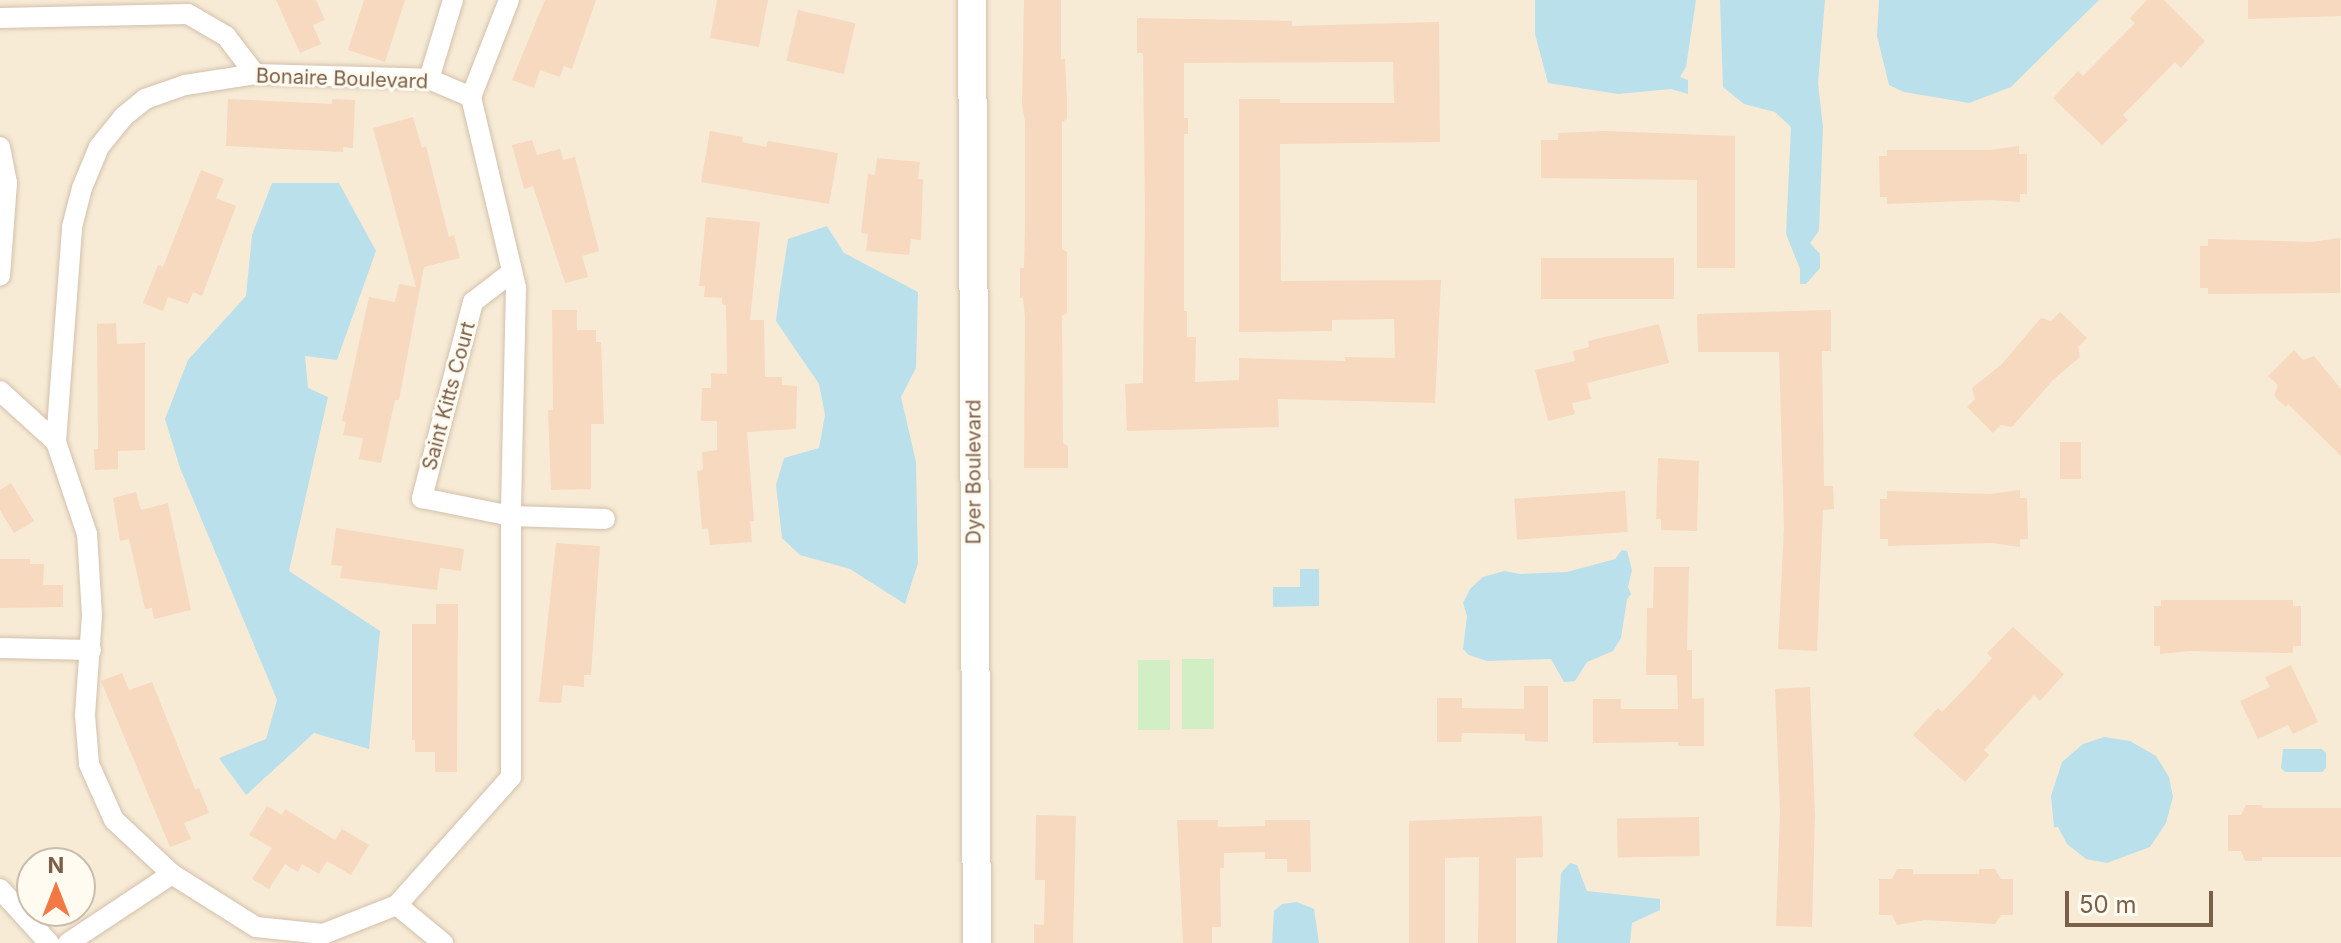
<!DOCTYPE html>
<html>
<head>
<meta charset="utf-8">
<style>
  body { margin:0 }
  #map { position:relative; width:2341px; height:943px; overflow:hidden; background:#fef8e9; font-family:Inter,sans-serif }
  div>[style] { position:absolute }
  [style*='--x'] { left:calc(var(--x)*1px); top:calc(var(--y)*1px); width:calc(var(--w)*1px); rotate:calc(var(--a)*1deg) }
  .residential>* { inset:0; background:#f7ebd6 }
  .green>* { inset:0; background:#d2eec5; transform-origin:0 0 }
  .water>* { inset:0; background:#bae0eb }
  .building>* { inset:0; background:#f6d9be; transform-origin:0 0 }
  .roads { filter:drop-shadow(0 0 2px #d3c0ac) drop-shadow(0 0 2px #d3c0ac) }
  .street>* { height:20px; margin:-10px; padding:0 10px; transform-origin:10px; border-radius:10px; background:#fff }
  .secondary>* { height:28px; margin:-14px; padding:0 14px; transform-origin:14px; border-radius:14px; background:#fff }
  span { translate:-50% -50%; white-space:nowrap; text-align:center; line-height:1.15; -webkit-text-stroke:6px #fffbf1; paint-order:stroke }
  .street-label { font-size:20px; color:#7c5f49 }
  .north { position:absolute; left:16px; top:847px; width:80px; height:80px; box-sizing:border-box; background:#fffbf1; border:2px solid #cbbdae; border-radius:50%; rotate:0deg; font-size:22px; font-weight:700; line-height:32px; text-align:center; color:#7c5f49 }
  .north::after { content:''; display:block; margin:auto; width:28px; height:36px; background:#f27944; clip-path:polygon(50% 0,100% 100%,50% 72%,0 100%) }
  .scale { position:absolute; left:2065px; top:891px; width:148px; height:36px; box-sizing:border-box; border:4px solid #7c5f49; border-top:0; padding-left:10px; font-size:24px; line-height:28px; white-space:nowrap; color:#7c5f49; -webkit-text-stroke:6px #fffbf1; paint-order:stroke }
</style>
</head>
<body>
<div id="map">
  <div class="residential">
    <i style="clip-path:polygon(evenodd,0 0,2341px 0,2341px 943px,0 943px,0 0,32px 863px,80px 863px,80px 911px,32px 911px,32px 863px)"></i>
  </div>
  <div class="green">
    <i style="left:1214px;top:659px;width:70px;height:32px;rotate:90deg"></i>
    <i style="left:1138px;top:660px;width:32px;height:70px"></i>
  </div>
  <div class="water">
    <i style="clip-path:polygon(1535px 0,1696px 0,1686px 67px,1680px 77px,1688px 80px,1688px 94px,1671px 89px,1618px 94px,1548px 83px,1535px 34px)"></i>
    <i style="clip-path:polygon(1720px 0,1825px 0,1818px 83px,1823px 127px,1819px 231px,1810px 243px,1820px 254px,1820px 268px,1806px 284px,1800px 284px,1800px 269px,1786px 234px,1791px 127px,1775px 112px,1744px 104px,1723px 87px)"></i>
    <i style="clip-path:polygon(1879px 0,2099px 0,2011px 87px,1969px 103px,1904px 92px,1889px 85px,1877px 36px)"></i>
    <i style="clip-path:polygon(272px 183px,339px 183px,376px 251px,337px 360px,305px 356px,308px 388px,328px 397px,289px 571px,380px 631px,369px 749px,314px 733px,246px 795px,219px 758px,266px 739px,277px 700px,180px 468px,165px 419px,188px 360px,246px 296px,252px 235px)"></i>
    <i style="clip-path:polygon(827px 226px,844px 253px,918px 292px,916px 368px,901px 397px,916px 462px,918px 563px,905px 604px,850px 569px,800px 555px,782px 538px,776px 485px,784px 458px,819px 448px,825px 415px,819px 384px,776px 321px,780px 290px,788px 239px)"></i>
    <i style="clip-path:polygon(1622px 550px,1627px 551px,1632px 570px,1628px 587px,1631px 594px,1627px 599px,1621px 638px,1613px 651px,1587px 662px,1575px 681px,1564px 682px,1551px 659px,1487px 661px,1469px 655px,1463px 649px,1467px 616px,1463px 603px,1470px 589px,1483px 577px,1504px 571px,1520px 574px,1567px 572px,1615px 559px)"></i>
    <i style="clip-path:polygon(1300px 569px,1319px 569px,1319px 606px,1273px 607px,1273px 587px,1300px 587px)"></i>
    <i style="clip-path:polygon(2104px 737px,2130px 741px,2156px 756px,2169px 777px,2173px 797px,2166px 823px,2150px 847px,2107px 863px,2086px 859px,2067px 844px,2058px 827px,2054px 827px,2051px 796px,2062px 762px,2083px 744px)"></i>
    <i style="clip-path:polygon(2283px 749px,2322px 749px,2326px 753px,2326px 768px,2322px 772px,2285px 772px,2281px 768px)"></i>
    <i style="clip-path:polygon(1570px 863px,1577px 865px,1587px 891px,1660px 899px,1660px 910px,1632px 923px,1630px 943px,1557px 943px,1561px 873px)"></i>
    <i style="clip-path:polygon(1297px 902px,1314px 909px,1319px 943px,1272px 943px,1274px 911px,1282px 904px)"></i>
  </div>
  <div class="building">
    <i style="clip-path:polygon(276px 0,316px 0,325px 20px,313px 25px,321px 44px,300px 53px)"></i>
    <i style="clip-path:polygon(364px 0,405px 0,385px 62px,348px 50px)"></i>
    <i style="clip-path:polygon(545px 0,596px 0,572px 69px,564px 66px,560px 77px,540px 70px,534px 88px,512px 80px)"></i>
    <i style="clip-path:polygon(717px 0,768px 0,759px 47px,710px 38px)"></i>
    <i style="clip-path:polygon(1024px 0,1061px 0,1061px 59px,1065px 59px,1067px 100px,1067px 119px,1062px 122px,1062px 249px,1067px 252px,1067px 313px,1062px 316px,1063px 443px,1068px 446px,1068px 468px,1024px 468px,1025px 317px,1023px 298px,1020px 298px,1020px 268px,1024px 268px,1025px 225px,1025px 122px,1022px 104px)"></i>
    <i style="clip-path:polygon(2147px 0,2164px 0,2205px 41px,2181px 68px,2175px 62px,2123px 115px,2128px 120px,2102px 145px,2053px 98px,2078px 71px,2083px 76px,2135px 23px,2130px 18px)"></i>
    <i style="clip-path:polygon(2248px 0,2341px 0,2341px 16px,2248px 19px)"></i>
    <i style="left:798px;top:10px;width:59px;height:52px;rotate:13deg"></i>
    <i style="clip-path:polygon(evenodd,1137px 18px,1292px 21px,1292px 26px,1439px 22px,1440px 142px,1280px 144px,1281px 281px,1441px 280px,1435px 403px,1278px 399px,1279px 427px,1127px 431px,1125px 384px,1143px 383px,1145px 212px,1143px 53px,1137px 53px,1137px 18px,1393px 62px,1394px 103px,1280px 103px,1280px 99px,1239px 99px,1239px 332px,1332px 331px,1332px 320px,1394px 319px,1395px 358px,1345px 357px,1345px 361px,1239px 358px,1239px 380px,1195px 382px,1196px 337px,1187px 337px,1187px 311px,1184px 311px,1184px 134px,1188px 134px,1188px 118px,1184px 118px,1184px 63px,1393px 62px)"></i>
    <i style="clip-path:polygon(228px 99px,332px 104px,332px 99px,355px 100px,353px 148px,343px 147px,343px 152px,226px 146px)"></i>
    <i style="clip-path:polygon(413px 117px,422px 148px,426px 146px,449px 237px,454px 235px,460px 258px,424px 267px,399px 400px,395px 400px,381px 463px,359px 459px,363px 438px,343px 435px,346px 422px,342px 421px,369px 297px,395px 302px,399px 284px,416px 287px,373px 128px)"></i>
    <i style="clip-path:polygon(710px 131px,743px 137px,742px 142px,766px 147px,768px 141px,838px 153px,829px 204px,701px 182px)"></i>
    <i style="clip-path:polygon(1605px 131px,1735px 136px,1735px 268px,1697px 268px,1697px 180px,1541px 178px,1541px 140px,1558px 140px,1558px 133px)"></i>
    <i style="clip-path:polygon(532px 140px,537px 155px,560px 149px,563px 160px,575px 157px,599px 251px,582px 256px,588px 277px,565px 283px,533px 186px,524px 189px,512px 145px)"></i>
    <i style="clip-path:polygon(2019px 146px,2019px 154px,2027px 154px,2027px 194px,2020px 194px,2020px 202px,1991px 200px,1887px 204px,1887px 197px,1880px 197px,1879px 156px,1887px 156px,1887px 150px,1990px 150px)"></i>
    <i style="clip-path:polygon(877px 158px,920px 162px,918px 179px,923px 179px,921px 240px,911px 239px,909px 255px,866px 251px,868px 234px,861px 233px,868px 174px,875px 175px)"></i>
    <i style="clip-path:polygon(201px 170px,224px 179px,216px 198px,236px 206px,202px 296px,193px 292px,188px 304px,168px 297px,163px 311px,143px 303px,158px 265px,163px 267px)"></i>
    <i style="clip-path:polygon(706px 217px,760px 222px,750px 320px,764px 320px,765px 377px,782px 377px,782px 385px,797px 386px,796px 429px,747px 432px,754px 521px,750px 521px,752px 542px,710px 545px,708px 528px,702px 529px,697px 471px,703px 470px,702px 452px,717px 450px,717px 421px,701px 421px,702px 388px,711px 388px,711px 373px,727px 374px,726px 305px,722px 304px,722px 298px,704px 297px,705px 286px,699px 286px)"></i>
    <i style="clip-path:polygon(2340px 238px,2340px 293px,2208px 294px,2208px 288px,2200px 288px,2200px 246px,2208px 246px,2208px 239px,2310px 242px)"></i>
    <i style="left:1674px;top:258px;width:41px;height:133px;rotate:90deg"></i>
    <i style="clip-path:polygon(552px 310px,577px 310px,577px 330px,596px 330px,596px 342px,601px 342px,604px 424px,591px 424px,591px 489px,551px 490px,548px 410px,553px 410px)"></i>
    <i style="clip-path:polygon(1831px 310px,1831px 351px,1822px 351px,1824px 486px,1833px 486px,1834px 509px,1823px 510px,1817px 651px,1778px 649px,1784px 528px,1779px 352px,1698px 352px,1697px 314px)"></i>
    <i style="clip-path:polygon(2060px 312px,2087px 338px,2078px 347px,2080px 357px,2053px 380px,2012px 427px,2001px 425px,1993px 433px,1967px 407px,1975px 399px,1972px 388px,2002px 364px,2041px 318px,2051px 321px)"></i>
    <i style="clip-path:polygon(116px 323px,117px 344px,145px 343px,145px 450px,118px 451px,118px 469px,95px 470px,94px 449px,98px 449px,97px 324px)"></i>
    <i style="clip-path:polygon(1659px 324px,1669px 363px,1587px 383px,1591px 399px,1572px 403px,1575px 414px,1548px 421px,1535px 370px,1575px 361px,1573px 351px,1589px 347px,1588px 341px)"></i>
    <i style="clip-path:polygon(2294px 350px,2303px 360px,2314px 356px,2341px 389px,2341px 456px,2288px 404px,2286px 407px,2274px 396px,2278px 385px,2268px 376px)"></i>
    <i style="left:2060px;top:442px;width:21px;height:37px"></i>
    <i style="clip-path:polygon(1658px 458px,1699px 461px,1697px 531px,1661px 530px,1661px 519px,1656px 519px)"></i>
    <i style="clip-path:polygon(11px 483px,34px 521px,14px 533px,0 510px,0 490px)"></i>
    <i style="clip-path:polygon(2020px 490px,2020px 498px,2027px 498px,2028px 539px,2020px 539px,2020px 547px,1991px 543px,1888px 546px,1888px 539px,1880px 539px,1880px 499px,1887px 499px,1887px 491px,1990px 494px)"></i>
    <i style="left:1625px;top:491px;width:41px;height:111px;rotate:86deg"></i>
    <i style="clip-path:polygon(136px 492px,141px 510px,168px 503px,191px 610px,154px 619px,152px 608px,145px 609px,129px 539px,120px 541px,113px 498px)"></i>
    <i style="clip-path:polygon(336px 528px,464px 549px,461px 571px,440px 568px,437px 590px,340px 578px,342px 566px,331px 565px)"></i>
    <i style="clip-path:polygon(556px 543px,600px 546px,591px 675px,584px 675px,584px 687px,563px 685px,561px 703px,539px 702px)"></i>
    <i style="clip-path:polygon(0 559px,30px 559px,30px 564px,44px 564px,43px 585px,63px 585px,63px 607px,0 608px)"></i>
    <i style="clip-path:polygon(1654px 567px,1689px 567px,1687px 650px,1692px 650px,1692px 699px,1704px 698px,1704px 746px,1678px 746px,1678px 742px,1593px 743px,1593px 699px,1621px 699px,1621px 709px,1678px 709px,1677px 675px,1646px 675px,1647px 608px,1653px 608px)"></i>
    <i style="clip-path:polygon(2161px 600px,2293px 600px,2293px 606px,2301px 606px,2301px 646px,2293px 646px,2293px 653px,2190px 651px,2160px 654px,2160px 646px,2154px 646px,2154px 606px,2161px 606px)"></i>
    <i style="clip-path:polygon(436px 604px,458px 604px,457px 772px,435px 772px,435px 752px,415px 752px,415px 740px,412px 740px,412px 624px,436px 624px)"></i>
    <i style="clip-path:polygon(2013px 627px,2064px 674px,2040px 701px,2034px 695px,1984px 750px,1989px 755px,1965px 782px,1913px 735px,1938px 708px,1942px 712px,1971px 682px,1992px 658px,1987px 653px)"></i>
    <i style="clip-path:polygon(2291px 665px,2318px 722px,2293px 734px,2288px 725px,2258px 739px,2240px 701px,2270px 687px,2265px 677px)"></i>
    <i style="clip-path:polygon(122px 673px,129px 690px,152px 682px,195px 789px,199px 788px,209px 813px,184px 823px,191px 839px,170px 847px,101px 681px)"></i>
    <i style="clip-path:polygon(1524px 686px,1548px 686px,1548px 742px,1525px 741px,1525px 734px,1462px 733px,1461px 742px,1437px 742px,1437px 698px,1462px 698px,1462px 708px,1524px 709px)"></i>
    <i style="clip-path:polygon(1810px 687px,1815px 814px,1812px 927px,1776px 926px,1780px 811px,1775px 689px)"></i>
    <i style="clip-path:polygon(2246px 805px,2262px 805px,2262px 808px,2341px 808px,2341px 857px,2262px 857px,2262px 861px,2245px 861px,2241px 851px,2228px 851px,2228px 815px,2241px 815px)"></i>
    <i style="clip-path:polygon(267px 806px,282px 815px,285px 809px,335px 840px,342px 829px,369px 845px,351px 875px,327px 861px,319px 874px,302px 864px,298px 872px,285px 864px,269px 889px,252px 879px,272px 848px,249px 835px)"></i>
    <i style="clip-path:polygon(1036px 815px,1076px 816px,1073px 943px,1034px 943px,1034px 924px,1044px 925px,1045px 880px,1035px 880px)"></i>
    <i style="clip-path:polygon(1542px 816px,1543px 857px,1516px 858px,1516px 943px,1478px 943px,1479px 857px,1445px 858px,1445px 943px,1409px 943px,1409px 821px)"></i>
    <i style="left:1699px;top:817px;width:39px;height:82px;rotate:89deg"></i>
    <i style="clip-path:polygon(1177px 820px,1218px 820px,1218px 827px,1265px 826px,1265px 820px,1310px 820px,1311px 872px,1287px 872px,1287px 859px,1265px 859px,1265px 852px,1224px 853px,1224px 868px,1220px 868px,1221px 927px,1212px 927px,1212px 943px,1183px 943px)"></i>
    <i style="clip-path:polygon(1897px 869px,1913px 869px,1913px 874px,1979px 874px,1979px 869px,1995px 869px,2001px 879px,2013px 879px,2013px 915px,2001px 915px,1995px 924px,1925px 920px,1897px 925px,1892px 915px,1879px 915px,1879px 879px,1892px 879px)"></i>
  </div>
  <div class="roads">
    <div class="street">
      <i style="--x:0;--y:18;--w:188;--a:-1.2"></i>
      <i style="--x:188;--y:14;--w:44;--a:30.1"></i>
      <i style="--x:226;--y:36;--w:48;--a:52.7"></i>
      <i style="--x:255;--y:74;--w:174;--a:1.6"></i>
      <i style="--x:429;--y:79;--w:46;--a:23.2"></i>
      <i style="--x:471;--y:97;--w:196;--a:76.7"></i>
      <i style="--x:516;--y:288;--w:228;--a:91.3"></i>
      <i style="--x:511;--y:516;--w:261;--a:90"></i>
      <i style="--x:511;--y:777;--w:171;--a:131.7"></i>
      <i style="--x:397;--y:905;--w:79;--a:158.6"></i>
      <i style="--x:323;--y:934;--w:67;--a:-174"></i>
      <i style="--x:256;--y:927;--w:99;--a:-147.8"></i>
      <i style="--x:172;--y:874;--w:79;--a:-137"></i>
      <i style="--x:114;--y:820;--w:61;--a:-114.1"></i>
      <i style="--x:89;--y:764;--w:49;--a:-94.7"></i>
      <i style="--x:85;--y:715;--w:100;--a:-86"></i>
      <i style="--x:92;--y:615;--w:81;--a:-93.5"></i>
      <i style="--x:87;--y:534;--w:97;--a:-108.6"></i>
      <i style="--x:56;--y:442;--w:216;--a:-85.7"></i>
      <i style="--x:72;--y:227;--w:40;--a:-75.6"></i>
      <i style="--x:82;--y:188;--w:44;--a:-67.5"></i>
      <i style="--x:99;--y:147;--w:38;--a:-51"></i>
      <i style="--x:123;--y:117;--w:28;--a:-39"></i>
      <i style="--x:145;--y:99;--w:42;--a:-19.3"></i>
      <i style="--x:185;--y:85;--w:71;--a:-8.9"></i>
      <i style="--x:429;--y:79;--w:83;--a:-73.1"></i>
      <i style="--x:471;--y:97;--w:104;--a:-68.6"></i>
      <i style="--x:0;--y:147;--w:37;--a:79"></i>
      <i style="--x:7;--y:183;--w:93;--a:94.3"></i>
      <i style="--x:512;--y:272;--w:49;--a:142.4"></i>
      <i style="--x:473;--y:302;--w:203;--a:104.6"></i>
      <i style="--x:422;--y:498;--w:91;--a:11.4"></i>
      <i style="--x:511;--y:516;--w:94;--a:1.8"></i>
      <i style="--x:0;--y:391;--w:76;--a:42.3"></i>
      <i style="--x:0;--y:648;--w:91;--a:1.3"></i>
      <i style="--x:0;--y:889;--w:73;--a:47.8"></i>
      <i style="--x:397;--y:905;--w:60;--a:39.6"></i>
      <i style="--x:68;--y:943;--w:125;--a:-33.6"></i>
    </div>
    <div class="secondary">
      <i style="--x:972;--y:0;--w:943;--a:89.7"></i>
    </div>
  </div>
  <div class="street-label">
    <span style="left:342px;top:79px;rotate:2deg">Bonaire Boulevard</span>
    <span style="left:449px;top:396px;rotate:-75deg">Saint Kitts Court</span>
    <span style="left:974px;top:472px;rotate:-90deg">Dyer Boulevard</span>
  </div>
  <div class="north">N</div>
  <div class="scale">50 m</div>
</div>
</body>
</html>
